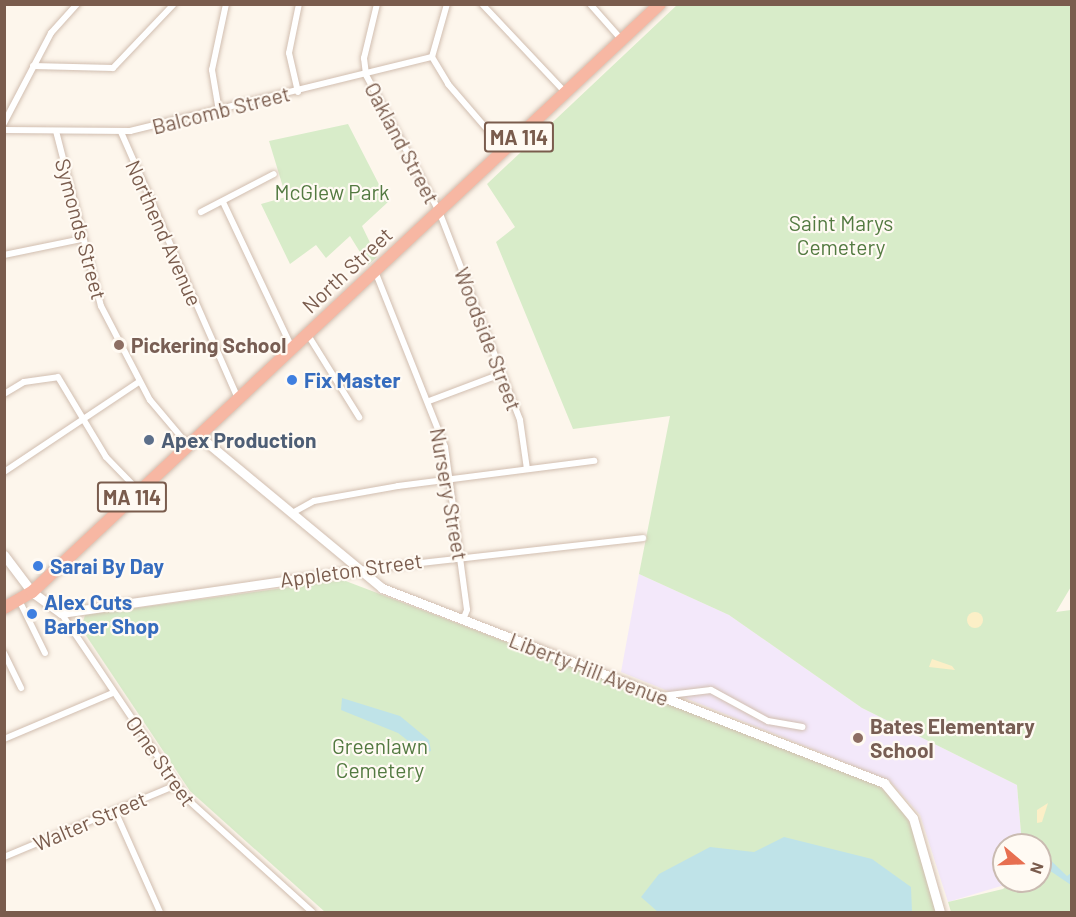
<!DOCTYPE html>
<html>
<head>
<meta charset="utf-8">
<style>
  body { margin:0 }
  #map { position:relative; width:1076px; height:917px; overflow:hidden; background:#fdf6ec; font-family:Barlow,sans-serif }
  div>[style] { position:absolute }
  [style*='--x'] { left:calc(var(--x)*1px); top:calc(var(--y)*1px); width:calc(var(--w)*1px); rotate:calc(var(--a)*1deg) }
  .education>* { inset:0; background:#f3e8fa }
  .green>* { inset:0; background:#d8ecc9 }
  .sand>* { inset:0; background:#fcefc7 }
  .round { border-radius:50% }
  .water>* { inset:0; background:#bfe3e8 }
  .roads { filter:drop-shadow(0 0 2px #d1beb0) drop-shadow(0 0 2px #d1beb0) }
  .street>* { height:6px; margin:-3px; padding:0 3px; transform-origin:3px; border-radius:3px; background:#fff }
  .secondary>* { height:9px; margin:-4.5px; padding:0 4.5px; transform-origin:4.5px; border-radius:4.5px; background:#fff }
  .highway>* { height:12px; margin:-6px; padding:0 6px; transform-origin:6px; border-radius:6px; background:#f7b7a3 }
  .dots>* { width:16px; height:16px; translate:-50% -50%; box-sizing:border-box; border:3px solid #fffaf3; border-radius:50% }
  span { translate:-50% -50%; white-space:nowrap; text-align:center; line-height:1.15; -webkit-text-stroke:4.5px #fffaf3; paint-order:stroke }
  .shield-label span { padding:2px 4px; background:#fffaf3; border:2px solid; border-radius:4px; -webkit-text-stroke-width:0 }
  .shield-label { font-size:20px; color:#7a5c4d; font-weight:700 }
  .street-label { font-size:21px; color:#7a5c4d }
  .park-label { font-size:21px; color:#537a41 }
  .education-label { font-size:21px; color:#785e54; font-weight:700 }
  .left { translate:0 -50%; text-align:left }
  .shop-label { font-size:21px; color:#366cbe; font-weight:700 }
  .service-label { font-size:21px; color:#4e5e75; font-weight:700 }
  .frame { position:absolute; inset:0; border:6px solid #7a5c4d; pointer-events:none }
  .north { position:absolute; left:992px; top:833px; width:60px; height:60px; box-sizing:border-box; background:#fffaf3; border:2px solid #cabbb1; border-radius:50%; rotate:109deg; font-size:16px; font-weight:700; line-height:24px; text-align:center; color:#7a5c4d }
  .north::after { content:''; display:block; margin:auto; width:21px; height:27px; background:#e76f51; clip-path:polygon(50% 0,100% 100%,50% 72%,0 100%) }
</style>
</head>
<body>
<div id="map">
  <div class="education">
    <i style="clip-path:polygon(639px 574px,729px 615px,862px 708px,1017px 785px,1022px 845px,1004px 845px,1004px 881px,1011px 883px,948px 902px,920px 815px,889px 780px,621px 672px)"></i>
  </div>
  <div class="green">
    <i style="clip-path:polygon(677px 5px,1071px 5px,1072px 585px,1056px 612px,1071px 610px,1071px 912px,951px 912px,948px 902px,1003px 889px,1012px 881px,1040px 881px,1040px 845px,1022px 845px,1017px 785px,862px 708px,729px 615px,639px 574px,670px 416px,573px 429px,496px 242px,515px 227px,487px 184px)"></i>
    <i style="clip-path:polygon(348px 124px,388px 202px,362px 226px,377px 257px,368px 265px,350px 236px,326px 258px,316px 245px,290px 264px,261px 204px,286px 197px,269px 141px)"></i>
    <i style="clip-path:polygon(343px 580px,872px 781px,896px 800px,911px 825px,936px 912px,325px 912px,190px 791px,81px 628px,85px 615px)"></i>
  </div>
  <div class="sand">
    <i class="round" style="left:967px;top:612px;width:16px;height:16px"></i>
    <i style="clip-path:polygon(932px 659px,952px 666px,955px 670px,929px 667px)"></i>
    <i style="clip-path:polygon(1048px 803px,1042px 822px,1037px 823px,1037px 810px)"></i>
  </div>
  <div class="water">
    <i style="clip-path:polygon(342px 698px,400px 716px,429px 740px,431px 751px,424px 753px,398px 733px,341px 710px)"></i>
    <i style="clip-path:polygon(784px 837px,872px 859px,911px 887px,912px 912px,658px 912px,641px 897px,659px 874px,710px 847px,754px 852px)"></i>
    <i style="clip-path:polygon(1040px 850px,1067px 876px,1071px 873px,1071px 885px,1040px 864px)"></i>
  </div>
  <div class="roads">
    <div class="street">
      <i style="--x:377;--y:4;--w:56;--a:103.5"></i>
      <i style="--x:364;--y:58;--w:17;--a:83"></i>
      <i style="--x:366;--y:75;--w:154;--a:61.8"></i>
      <i style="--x:439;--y:211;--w:224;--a:68.8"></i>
      <i style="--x:520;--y:420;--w:49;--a:81.9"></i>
      <i style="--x:447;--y:4;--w:55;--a:105.8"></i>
      <i style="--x:432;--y:57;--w:31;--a:59"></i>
      <i style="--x:448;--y:84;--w:87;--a:49.2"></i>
      <i style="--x:482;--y:4;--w:122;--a:46.7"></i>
      <i style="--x:590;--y:4;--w:48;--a:48.4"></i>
      <i style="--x:33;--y:66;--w:80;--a:1.4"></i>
      <i style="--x:113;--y:68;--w:88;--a:-46.4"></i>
      <i style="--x:298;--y:92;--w:40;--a:-103"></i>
      <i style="--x:289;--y:53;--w:50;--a:-78.5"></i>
      <i style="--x:219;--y:111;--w:42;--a:-99.7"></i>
      <i style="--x:212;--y:70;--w:67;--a:-78"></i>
      <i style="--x:4;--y:123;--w:102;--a:-62.4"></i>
      <i style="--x:51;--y:33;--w:39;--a:-48"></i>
      <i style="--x:4;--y:130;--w:126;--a:0.5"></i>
      <i style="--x:130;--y:131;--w:311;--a:-13.8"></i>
      <i style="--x:56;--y:131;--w:181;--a:75.6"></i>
      <i style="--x:101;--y:306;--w:106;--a:62.5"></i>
      <i style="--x:150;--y:400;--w:59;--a:49.8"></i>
      <i style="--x:121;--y:132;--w:291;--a:66.3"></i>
      <i style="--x:223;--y:202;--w:161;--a:64.7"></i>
      <i style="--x:201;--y:212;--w:82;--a:-27.5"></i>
      <i style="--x:4;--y:255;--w:80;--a:-11.6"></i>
      <i style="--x:375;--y:271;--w:189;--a:68.3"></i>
      <i style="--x:445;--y:447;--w:164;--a:82.3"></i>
      <i style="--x:467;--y:610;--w:11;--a:112"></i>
      <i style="--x:308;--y:335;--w:97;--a:58.1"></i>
      <i style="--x:4;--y:394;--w:23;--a:-31"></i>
      <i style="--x:24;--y:382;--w:34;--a:-8"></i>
      <i style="--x:58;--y:377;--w:93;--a:59"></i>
      <i style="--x:106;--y:457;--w:47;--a:45.9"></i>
      <i style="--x:429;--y:401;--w:77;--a:-20.6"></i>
      <i style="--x:4;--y:472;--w:162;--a:-33.7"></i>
      <i style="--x:294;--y:512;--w:23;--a:-29"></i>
      <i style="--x:314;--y:501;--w:85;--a:-10.1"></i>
      <i style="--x:398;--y:486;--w:198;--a:-7.3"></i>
      <i style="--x:359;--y:570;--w:286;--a:-6.4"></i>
      <i style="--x:19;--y:600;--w:59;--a:63.9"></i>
      <i style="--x:61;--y:613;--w:223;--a:56"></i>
      <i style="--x:186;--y:798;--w:170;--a:42.1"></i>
      <i style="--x:4;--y:653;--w:39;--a:64"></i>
      <i style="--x:661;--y:696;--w:50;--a:-6.8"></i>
      <i style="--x:711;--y:690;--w:65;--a:28.5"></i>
      <i style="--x:768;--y:721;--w:35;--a:10"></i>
      <i style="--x:4;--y:739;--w:118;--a:-22.9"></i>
      <i style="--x:115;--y:811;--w:111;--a:66"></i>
      <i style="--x:4;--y:857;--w:186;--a:-22.7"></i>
    </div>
    <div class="secondary">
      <i style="--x:199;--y:436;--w:238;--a:39.7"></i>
      <i style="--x:382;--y:588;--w:539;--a:21.23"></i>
      <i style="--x:884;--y:783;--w:45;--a:50.4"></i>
      <i style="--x:913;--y:818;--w:98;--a:74"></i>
      <i style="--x:4;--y:555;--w:46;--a:52.9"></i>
      <i style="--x:32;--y:592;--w:36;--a:36"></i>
      <i style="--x:61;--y:613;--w:300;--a:-8.2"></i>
    </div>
    <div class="highway">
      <i style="--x:4;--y:608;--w:32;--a:-30"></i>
      <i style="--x:32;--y:592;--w:860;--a:-43.12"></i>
    </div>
  </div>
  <div class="dots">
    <i style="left:119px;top:345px;background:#8d6e63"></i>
    <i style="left:292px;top:380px;background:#3f7fe0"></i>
    <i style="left:149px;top:440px;background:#5c6f8a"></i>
    <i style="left:38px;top:566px;background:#3f7fe0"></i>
    <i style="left:32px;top:614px;background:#3f7fe0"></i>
    <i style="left:858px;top:738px;background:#8d6e63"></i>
  </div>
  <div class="shield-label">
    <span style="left:519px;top:137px">MA 114</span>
    <span style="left:132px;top:497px">MA 114</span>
  </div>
  <div class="street-label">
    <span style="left:221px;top:110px;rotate:-14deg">Balcomb Street</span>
    <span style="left:402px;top:143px;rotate:62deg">Oakland Street</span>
    <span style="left:81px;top:229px;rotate:75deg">Symonds Street</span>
    <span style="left:164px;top:233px;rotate:66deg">Northend Avenue</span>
    <span style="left:347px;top:270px;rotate:-43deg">North Street</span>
    <span style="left:488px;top:339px;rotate:69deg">Woodside Street</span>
    <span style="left:449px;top:494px;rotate:80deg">Nursery Street</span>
    <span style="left:351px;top:570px;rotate:-8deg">Appleton Street</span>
    <span style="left:589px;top:669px;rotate:21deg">Liberty Hill Avenue</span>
    <span style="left:161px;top:761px;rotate:55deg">Orne Street</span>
    <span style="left:90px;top:821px;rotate:-23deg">Walter Street</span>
  </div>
  <div class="park-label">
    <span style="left:332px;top:192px">McGlew Park</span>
    <span style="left:841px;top:235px">Saint Marys<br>Cemetery</span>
    <span style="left:380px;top:758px">Greenlawn<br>Cemetery</span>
  </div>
  <div class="education-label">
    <span class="left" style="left:131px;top:345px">Pickering School</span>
    <span class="left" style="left:870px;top:738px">Bates Elementary<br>School</span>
  </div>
  <div class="shop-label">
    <span class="left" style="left:304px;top:380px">Fix Master</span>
    <span class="left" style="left:50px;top:566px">Sarai By Day</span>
    <span class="left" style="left:44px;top:614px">Alex Cuts<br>Barber Shop</span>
  </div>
  <div class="service-label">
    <span class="left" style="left:161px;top:440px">Apex Production</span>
  </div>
  <div class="frame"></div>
  <div class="north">N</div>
</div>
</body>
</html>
